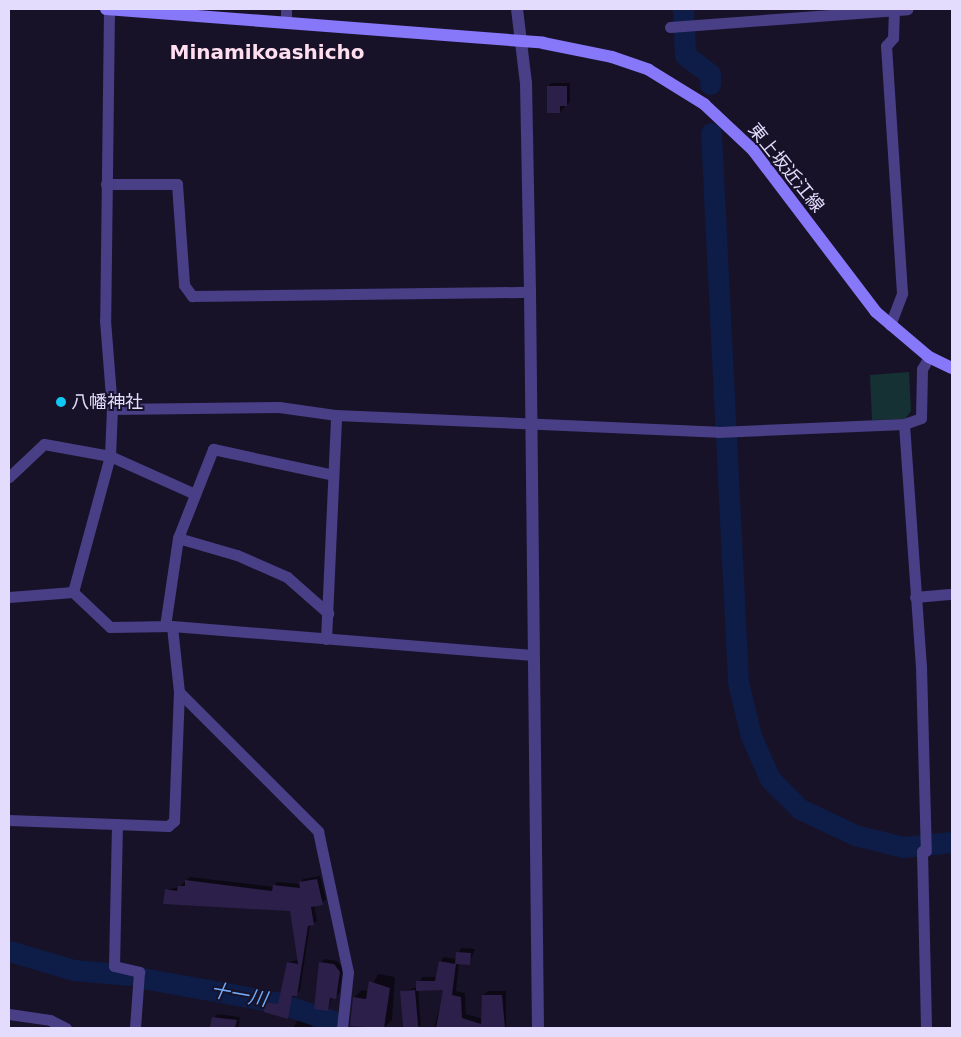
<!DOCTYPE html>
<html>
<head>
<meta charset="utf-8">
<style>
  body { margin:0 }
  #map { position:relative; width:961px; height:1037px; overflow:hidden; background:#181229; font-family:"DejaVu Sans","Noto Sans JP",sans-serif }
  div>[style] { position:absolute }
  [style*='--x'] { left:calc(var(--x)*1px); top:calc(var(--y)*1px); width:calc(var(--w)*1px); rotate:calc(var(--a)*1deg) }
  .green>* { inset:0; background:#153133 }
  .shadow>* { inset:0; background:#0007 }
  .river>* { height:21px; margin:-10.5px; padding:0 10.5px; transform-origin:10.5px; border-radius:10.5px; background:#0d1d47 }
  .building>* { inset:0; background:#2c1f4a; transform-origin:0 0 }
  .minor>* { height:11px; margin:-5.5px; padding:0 5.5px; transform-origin:5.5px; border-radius:5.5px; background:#493f86 }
  .tertiary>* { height:12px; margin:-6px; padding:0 6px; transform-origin:6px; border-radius:6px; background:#493f86 }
  .secondary>* { height:12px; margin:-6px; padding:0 6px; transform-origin:6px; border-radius:6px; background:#8777f9 }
  .dots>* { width:14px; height:14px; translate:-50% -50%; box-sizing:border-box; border:2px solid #181229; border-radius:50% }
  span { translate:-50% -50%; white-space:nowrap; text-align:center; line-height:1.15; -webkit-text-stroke:4px #181229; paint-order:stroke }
  .street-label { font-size:18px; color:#e3dcfd }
  .poi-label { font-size:18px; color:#e3dcfd }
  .left { translate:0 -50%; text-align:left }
  .water-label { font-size:19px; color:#6fabf9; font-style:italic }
  .quarter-label { font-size:20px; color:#fedeef; font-weight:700 }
  .frame { position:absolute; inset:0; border:10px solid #e3dcfd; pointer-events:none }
</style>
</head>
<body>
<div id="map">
  <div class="green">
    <i style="clip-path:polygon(909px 372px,911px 411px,905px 419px,872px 420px,870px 375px)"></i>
  </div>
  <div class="shadow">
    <i style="clip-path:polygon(552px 83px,570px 83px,570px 102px,560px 112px,548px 86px)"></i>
    <i style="clip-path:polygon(320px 876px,326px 900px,314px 905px,317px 921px,310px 925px,300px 991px,295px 995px,288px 1018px,266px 1002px,280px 1000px,288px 962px,298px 960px,291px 910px,166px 890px,179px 887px,190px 877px,274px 887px,277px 882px,300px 884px,303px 879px)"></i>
    <i style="clip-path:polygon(461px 948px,475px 949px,469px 964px,459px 963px,456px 991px,465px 993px,466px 1014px,483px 1019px,483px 995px,488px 991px,506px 991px,506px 1028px,434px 1028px,444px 989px,418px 990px,421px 1026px,404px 1028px,401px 992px,417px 987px,422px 977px,437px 977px,440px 962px,444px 957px,456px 959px)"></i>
    <i style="clip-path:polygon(324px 959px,337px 961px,343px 968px,339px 994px,332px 997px,328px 1010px,321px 963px)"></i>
    <i style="clip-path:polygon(378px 974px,395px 977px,392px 1020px,384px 1028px,351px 1024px,354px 997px,362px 990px,369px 991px)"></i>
    <i style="clip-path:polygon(217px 1014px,240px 1017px,238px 1028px,211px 1026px)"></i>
    <i style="clip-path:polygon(300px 1016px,313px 1020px,311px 1028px,293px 1028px)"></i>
  </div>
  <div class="river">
    <i style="--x:683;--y:9;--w:46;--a:87.5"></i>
    <i style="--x:685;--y:55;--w:31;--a:37"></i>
    <i style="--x:710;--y:74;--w:10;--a:90"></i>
    <i style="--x:711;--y:133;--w:550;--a:87.18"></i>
    <i style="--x:738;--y:682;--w:56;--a:76.5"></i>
    <i style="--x:751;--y:736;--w:47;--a:66.2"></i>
    <i style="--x:770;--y:779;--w:42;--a:45"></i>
    <i style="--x:800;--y:809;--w:61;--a:25.3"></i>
    <i style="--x:855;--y:835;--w:49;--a:14"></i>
    <i style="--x:903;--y:847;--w:49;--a:-5.8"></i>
    <i style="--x:9;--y:951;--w:68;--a:16.3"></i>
    <i style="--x:74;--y:970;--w:56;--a:5.1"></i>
    <i style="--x:142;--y:978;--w:136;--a:10.2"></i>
    <i style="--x:276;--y:1002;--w:60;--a:18.4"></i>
  </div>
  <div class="building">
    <i style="clip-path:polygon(547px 86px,567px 86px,567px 106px,560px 106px,560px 113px,547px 113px)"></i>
    <i style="clip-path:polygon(317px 879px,323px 905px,311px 907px,314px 925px,308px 926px,297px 996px,292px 996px,288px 1019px,264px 1012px,264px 1002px,278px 1004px,287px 962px,298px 964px,290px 911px,163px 904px,165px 889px,177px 891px,178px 886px,185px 886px,185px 880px,272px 891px,273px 885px,300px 888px,299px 882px)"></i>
    <i style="clip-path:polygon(456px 952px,471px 953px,470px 965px,456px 964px,452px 995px,461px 997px,462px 1018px,481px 1024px,482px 995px,502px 995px,505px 1028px,436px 1028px,443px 990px,416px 991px,416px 981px,435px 981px,439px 961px,455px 964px)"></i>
    <i style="clip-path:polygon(319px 962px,334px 964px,340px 972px,336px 999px,330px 998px,328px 1011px,314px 1009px)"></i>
    <i style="clip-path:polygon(369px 981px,390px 988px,384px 1028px,350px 1026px,353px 997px,366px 999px)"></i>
    <i style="left:415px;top:990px;width:38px;height:15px;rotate:85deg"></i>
    <i style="clip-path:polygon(212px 1017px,237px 1020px,235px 1028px,210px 1027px)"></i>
  </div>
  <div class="minor">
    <i style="--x:109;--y:9;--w:311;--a:90.7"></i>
    <i style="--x:105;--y:320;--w:89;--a:85.5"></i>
    <i style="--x:112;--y:409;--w:167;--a:-0.7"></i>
    <i style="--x:279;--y:407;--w:58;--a:8"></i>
    <i style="--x:336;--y:415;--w:382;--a:2.5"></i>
    <i style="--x:718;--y:432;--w:186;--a:-2.5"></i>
    <i style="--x:904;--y:424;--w:18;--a:-19"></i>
    <i style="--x:921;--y:418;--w:49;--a:-88.8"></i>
    <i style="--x:922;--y:369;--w:14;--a:-60"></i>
    <i style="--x:286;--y:23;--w:14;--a:-90"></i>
    <i style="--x:670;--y:27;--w:238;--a:-4.3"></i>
    <i style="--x:106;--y:184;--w:71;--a:0"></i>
    <i style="--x:177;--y:184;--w:101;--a:86"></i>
    <i style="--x:184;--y:285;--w:14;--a:54"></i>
    <i style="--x:192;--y:296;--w:338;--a:-0.7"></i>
    <i style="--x:890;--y:325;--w:34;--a:-69"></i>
    <i style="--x:902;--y:293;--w:248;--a:-93.7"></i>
    <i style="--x:886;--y:46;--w:11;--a:-49"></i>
    <i style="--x:893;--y:38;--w:29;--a:-88"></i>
    <i style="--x:904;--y:424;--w:243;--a:86"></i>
    <i style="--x:921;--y:666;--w:185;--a:88.5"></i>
    <i style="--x:9;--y:477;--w:48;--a:-43.3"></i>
    <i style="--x:44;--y:444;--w:67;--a:10.3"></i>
    <i style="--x:110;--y:456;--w:93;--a:24.1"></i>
    <i style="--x:178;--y:538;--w:61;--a:16.1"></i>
    <i style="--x:237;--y:555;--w:55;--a:23.7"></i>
    <i style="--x:287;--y:577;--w:55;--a:41.3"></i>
    <i style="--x:9;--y:597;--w:64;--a:-4.5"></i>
    <i style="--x:73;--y:592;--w:141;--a:-74.8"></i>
    <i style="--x:110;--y:456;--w:47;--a:-87.6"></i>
    <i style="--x:915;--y:597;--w:37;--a:-5"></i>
    <i style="--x:165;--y:626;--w:89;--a:-81.6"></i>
    <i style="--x:178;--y:538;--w:96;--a:-68.5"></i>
    <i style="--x:213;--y:449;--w:123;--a:12.2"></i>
    <i style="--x:172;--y:626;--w:362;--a:4.6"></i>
    <i style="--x:326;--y:639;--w:224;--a:-87.4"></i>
    <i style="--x:179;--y:692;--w:197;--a:45"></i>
    <i style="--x:318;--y:831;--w:144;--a:78"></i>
    <i style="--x:348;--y:972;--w:56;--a:96.1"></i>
    <i style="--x:9;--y:820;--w:159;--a:2.2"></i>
    <i style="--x:168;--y:826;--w:8;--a:-40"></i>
    <i style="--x:174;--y:821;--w:129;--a:-87.8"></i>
    <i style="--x:179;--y:692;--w:66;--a:-96.1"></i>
    <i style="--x:172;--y:626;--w:62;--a:179.1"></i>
    <i style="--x:110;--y:627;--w:51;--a:-136.6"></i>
    <i style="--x:117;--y:824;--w:142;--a:91.2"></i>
    <i style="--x:114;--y:966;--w:26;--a:13"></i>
    <i style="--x:139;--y:972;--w:56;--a:94.1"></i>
    <i style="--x:922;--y:851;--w:177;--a:88.7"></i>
    <i style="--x:9;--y:1014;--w:41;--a:8.3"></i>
    <i style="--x:50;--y:1020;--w:18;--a:27"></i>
  </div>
  <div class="tertiary">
    <i style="--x:517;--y:9;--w:75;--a:83.1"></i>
    <i style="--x:526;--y:83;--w:209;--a:88.9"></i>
    <i style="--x:530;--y:292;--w:736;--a:89.38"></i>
  </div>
  <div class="secondary">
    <i style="--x:106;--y:9;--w:438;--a:4.4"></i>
    <i style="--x:543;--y:43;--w:70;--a:11.5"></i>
    <i style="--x:612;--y:57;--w:39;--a:19"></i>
    <i style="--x:649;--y:70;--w:65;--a:31.7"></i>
    <i style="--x:704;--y:104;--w:67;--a:43.2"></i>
    <i style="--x:753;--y:150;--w:203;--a:52.8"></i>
    <i style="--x:876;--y:312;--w:70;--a:40.3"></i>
    <i style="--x:929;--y:357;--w:25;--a:26"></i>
  </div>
  <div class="dots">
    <i style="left:61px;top:402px;background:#11c7f4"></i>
  </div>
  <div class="street-label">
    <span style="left:786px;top:168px;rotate:51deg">東上坂近江線</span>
  </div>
  <div class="poi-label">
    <span class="left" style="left:71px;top:402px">八幡神社</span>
  </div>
  <div class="water-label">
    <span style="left:239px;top:995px;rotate:10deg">十一川</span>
  </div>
  <div class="quarter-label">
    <span style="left:267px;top:52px">Minamikoashicho</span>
  </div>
  <div class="frame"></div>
</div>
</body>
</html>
